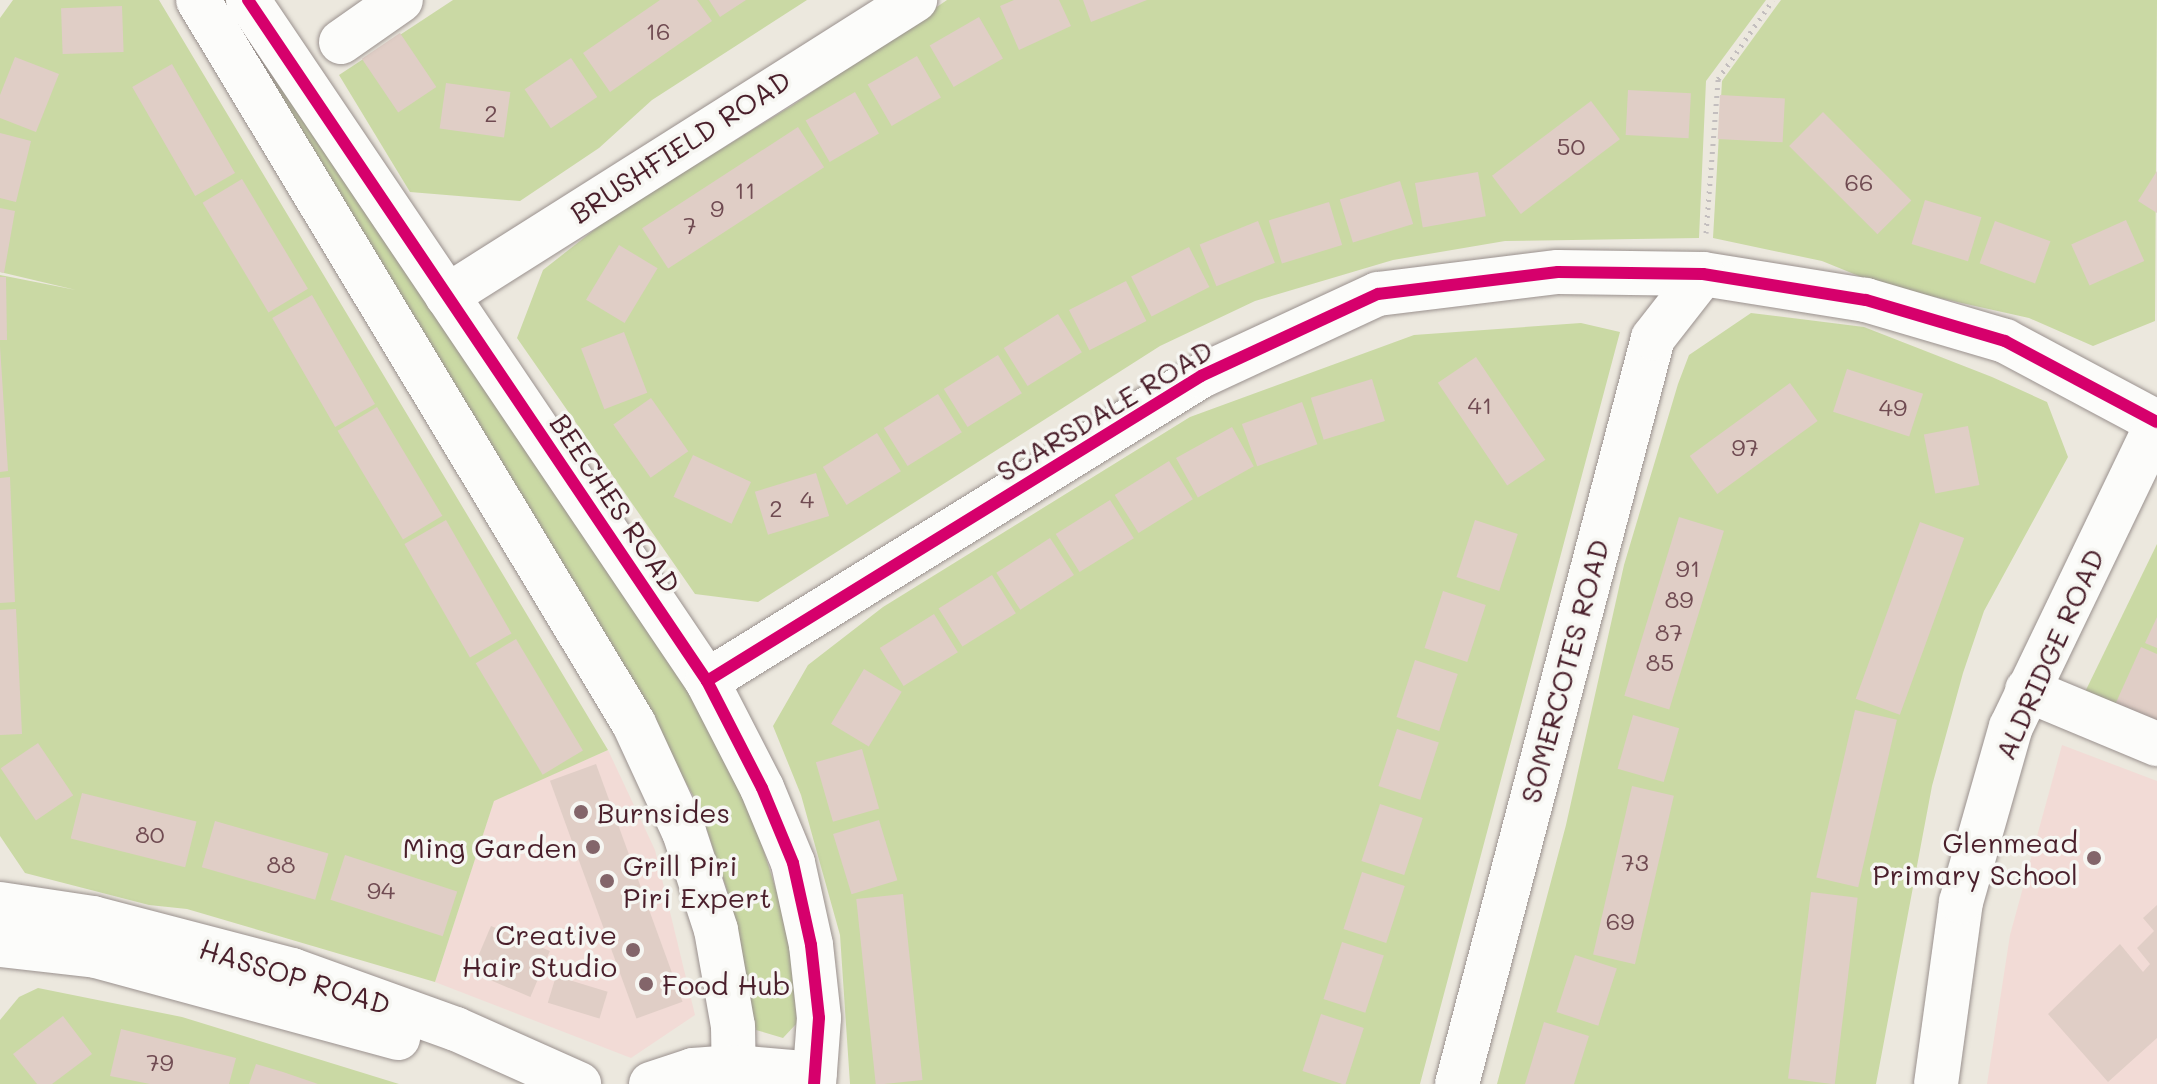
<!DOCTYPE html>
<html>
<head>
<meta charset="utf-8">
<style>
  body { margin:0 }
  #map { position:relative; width:2157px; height:1084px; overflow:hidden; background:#ece8de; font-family:Mali,sans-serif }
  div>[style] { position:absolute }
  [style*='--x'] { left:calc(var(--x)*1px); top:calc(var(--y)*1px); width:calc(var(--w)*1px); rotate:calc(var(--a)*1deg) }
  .built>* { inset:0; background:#f2dbd6 }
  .green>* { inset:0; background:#cad9a4 }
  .building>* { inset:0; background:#e0cec6; transform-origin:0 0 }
  .path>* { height:5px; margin-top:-2.5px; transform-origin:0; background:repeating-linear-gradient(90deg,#c3bebe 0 2px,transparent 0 8px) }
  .roads { filter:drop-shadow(0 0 2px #9a918e) drop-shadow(0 0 2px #9a918e) }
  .minor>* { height:44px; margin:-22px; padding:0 22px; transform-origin:22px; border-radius:22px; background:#fcfcfa }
  .cycleway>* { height:12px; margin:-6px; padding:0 6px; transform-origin:6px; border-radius:6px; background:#d6006c }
  .dots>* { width:22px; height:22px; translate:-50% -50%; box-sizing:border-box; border:4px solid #f6f6f2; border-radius:50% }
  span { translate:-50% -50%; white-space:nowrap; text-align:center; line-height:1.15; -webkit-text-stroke:7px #f6f6f2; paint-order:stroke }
  .number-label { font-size:24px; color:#704b52 }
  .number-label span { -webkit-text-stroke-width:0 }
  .street-label { font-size:28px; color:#4a1f2b }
  .poi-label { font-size:28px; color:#4a1f2b }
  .left { translate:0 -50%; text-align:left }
  .right { translate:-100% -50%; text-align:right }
</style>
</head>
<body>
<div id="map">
  <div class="built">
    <i style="clip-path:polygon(2062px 745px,2157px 781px,2157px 1084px,1987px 1084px,2010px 935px)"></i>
    <i style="clip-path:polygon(608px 750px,655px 850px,695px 1015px,631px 1058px,435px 982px,494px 800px)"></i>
  </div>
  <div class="green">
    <i style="clip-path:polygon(13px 0,159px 0,608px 750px,494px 801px,435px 982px,187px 909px,149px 905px,25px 873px,0 836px,0 275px,76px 290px,0 272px,0 18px)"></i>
    <i style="clip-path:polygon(216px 0,230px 0,652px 625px,749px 804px,788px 928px,797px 1023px,783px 1038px,756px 1030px,729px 896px,699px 806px,616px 659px)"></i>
    <i style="clip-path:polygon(453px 0,807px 0,652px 100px,599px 148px,520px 201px,410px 192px,339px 75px)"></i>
    <i style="clip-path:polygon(947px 0,1766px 0,1706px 81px,1699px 238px,1505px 241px,1393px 260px,1255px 301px,1160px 346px,758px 602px,695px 594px,517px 338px,543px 270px,608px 219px,793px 105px)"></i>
    <i style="clip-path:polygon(1781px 0,2157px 0,2155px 321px,2093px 346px,2029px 318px,1881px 285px,1822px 261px,1713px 238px,1722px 81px)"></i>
    <i style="clip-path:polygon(1751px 313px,1864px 327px,1992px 377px,2047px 402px,2068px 457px,1984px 611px,1963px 673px,1932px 786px,1876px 1084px,1497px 1084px,1566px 825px,1624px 565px,1678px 384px,1689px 355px)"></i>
    <i style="clip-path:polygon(1581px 323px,1620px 332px,1420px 1084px,850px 1084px,840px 935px,801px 795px,773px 726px,808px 665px,883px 607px,1190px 417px,1414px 335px)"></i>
    <i style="clip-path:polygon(2157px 544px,2157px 720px,2085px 692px)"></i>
    <i style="clip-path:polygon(38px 988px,182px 1017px,399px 1084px,0 1084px,0 1020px,19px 997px)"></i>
  </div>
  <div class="building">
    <i style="clip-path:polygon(660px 0,697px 0,712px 21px,610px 92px,583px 53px)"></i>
    <i style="clip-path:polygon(709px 0,746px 0,720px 17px)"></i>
    <i style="clip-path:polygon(1014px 0,1059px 0,1071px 26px,1019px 50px,1000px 6px)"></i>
    <i style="clip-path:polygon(1083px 0,1147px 0,1091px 22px)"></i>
    <i style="left:122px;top:6px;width:46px;height:61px;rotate:88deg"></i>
    <i style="left:979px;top:17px;width:48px;height:57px;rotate:60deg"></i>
    <i style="left:400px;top:33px;width:65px;height:46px;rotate:56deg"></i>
    <i style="left:917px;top:56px;width:48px;height:57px;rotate:60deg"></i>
    <i style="clip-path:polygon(15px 57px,59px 74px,36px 132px,0 118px,0 95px)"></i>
    <i style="left:571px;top:58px;width:47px;height:56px;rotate:56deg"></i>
    <i style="left:172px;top:64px;width:126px;height:46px;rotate:60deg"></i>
    <i style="left:446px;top:83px;width:65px;height:46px;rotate:8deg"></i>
    <i style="left:1628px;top:90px;width:63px;height:45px;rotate:3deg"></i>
    <i style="left:855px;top:92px;width:48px;height:57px;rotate:60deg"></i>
    <i style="left:1720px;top:95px;width:65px;height:44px;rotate:3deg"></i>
    <i style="left:1591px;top:101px;width:48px;height:124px;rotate:53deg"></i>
    <i style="left:1823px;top:112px;width:125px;height:48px;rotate:45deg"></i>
    <i style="left:798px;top:127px;width:48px;height:186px;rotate:57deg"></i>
    <i style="clip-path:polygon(0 133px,31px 141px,16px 202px,0 198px)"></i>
    <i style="clip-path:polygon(2157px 171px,2157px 213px,2138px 201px)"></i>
    <i style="left:1478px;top:172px;width:45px;height:64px;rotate:80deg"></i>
    <i style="left:242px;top:179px;width:128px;height:46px;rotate:59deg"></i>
    <i style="left:1400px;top:181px;width:45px;height:63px;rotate:73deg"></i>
    <i style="left:1925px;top:200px;width:59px;height:46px;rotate:17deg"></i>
    <i style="left:1329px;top:202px;width:45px;height:63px;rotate:73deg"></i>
    <i style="clip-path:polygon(0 208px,15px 211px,4px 273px,0 272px)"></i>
    <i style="left:2126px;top:220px;width:45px;height:60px;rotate:66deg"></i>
    <i style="left:1258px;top:221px;width:45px;height:63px;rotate:68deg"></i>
    <i style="left:1995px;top:221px;width:59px;height:45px;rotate:20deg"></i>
    <i style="left:619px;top:245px;width:45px;height:64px;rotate:31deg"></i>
    <i style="left:1189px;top:247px;width:45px;height:65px;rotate:63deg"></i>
    <i style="clip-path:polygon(0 277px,6px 277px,7px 340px,0 340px)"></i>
    <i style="left:1126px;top:281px;width:45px;height:64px;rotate:63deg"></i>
    <i style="left:312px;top:295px;width:126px;height:46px;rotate:60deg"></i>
    <i style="left:1058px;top:314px;width:45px;height:64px;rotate:58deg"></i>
    <i style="left:624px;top:332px;width:65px;height:46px;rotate:69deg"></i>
    <i style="clip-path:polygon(0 346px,8px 471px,0 472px)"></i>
    <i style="left:998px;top:355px;width:45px;height:64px;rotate:58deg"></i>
    <i style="left:1476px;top:357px;width:124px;height:46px;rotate:56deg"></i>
    <i style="left:1847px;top:369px;width:80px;height:45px;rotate:18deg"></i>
    <i style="left:1372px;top:379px;width:44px;height:64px;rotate:73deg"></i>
    <i style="left:1790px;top:383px;width:47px;height:124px;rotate:54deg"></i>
    <i style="left:938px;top:394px;width:45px;height:64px;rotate:58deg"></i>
    <i style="left:651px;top:398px;width:65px;height:46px;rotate:55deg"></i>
    <i style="left:1302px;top:402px;width:45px;height:64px;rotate:70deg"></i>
    <i style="left:377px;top:407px;width:127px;height:46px;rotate:59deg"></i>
    <i style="left:1968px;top:426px;width:60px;height:45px;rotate:79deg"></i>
    <i style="left:1232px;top:427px;width:45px;height:64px;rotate:61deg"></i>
    <i style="left:877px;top:433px;width:45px;height:64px;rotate:58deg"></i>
    <i style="left:693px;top:455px;width:64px;height:46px;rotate:25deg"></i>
    <i style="left:1169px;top:461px;width:45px;height:64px;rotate:58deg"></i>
    <i style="left:816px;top:473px;width:45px;height:64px;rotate:73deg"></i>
    <i style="clip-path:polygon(10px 477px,15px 602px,0 603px,0 478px)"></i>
    <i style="left:1110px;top:500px;width:45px;height:64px;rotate:58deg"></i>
    <i style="left:1679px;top:517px;width:47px;height:187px;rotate:17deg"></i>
    <i style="left:446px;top:520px;width:131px;height:48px;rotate:60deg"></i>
    <i style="left:1475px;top:520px;width:45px;height:60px;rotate:18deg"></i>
    <i style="left:1920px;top:522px;width:47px;height:188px;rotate:20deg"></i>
    <i style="left:1050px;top:538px;width:44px;height:64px;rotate:57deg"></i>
    <i style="left:992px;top:575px;width:45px;height:63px;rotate:58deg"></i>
    <i style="left:1443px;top:591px;width:45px;height:60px;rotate:18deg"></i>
    <i style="clip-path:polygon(16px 609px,22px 734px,0 735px,0 610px)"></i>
    <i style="left:934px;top:614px;width:45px;height:64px;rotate:58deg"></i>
    <i style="clip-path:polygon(2157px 617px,2157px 648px,2145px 643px)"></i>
    <i style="left:516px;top:639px;width:130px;height:47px;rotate:59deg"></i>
    <i style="clip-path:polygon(2141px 647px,2157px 654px,2157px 726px,2114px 707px)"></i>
    <i style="left:1415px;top:660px;width:45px;height:60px;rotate:18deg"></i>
    <i style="left:864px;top:669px;width:44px;height:64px;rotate:31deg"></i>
    <i style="left:1855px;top:710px;width:43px;height:172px;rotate:13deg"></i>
    <i style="left:1633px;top:715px;width:48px;height:56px;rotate:16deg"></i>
    <i style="left:1397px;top:729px;width:44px;height:60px;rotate:18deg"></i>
    <i style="left:38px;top:743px;width:63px;height:45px;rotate:56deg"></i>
    <i style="left:862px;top:749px;width:62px;height:48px;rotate:74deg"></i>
    <i style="left:596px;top:764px;width:253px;height:49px;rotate:70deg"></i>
    <i style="left:1632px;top:786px;width:43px;height:173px;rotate:13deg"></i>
    <i style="left:82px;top:793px;width:118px;height:47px;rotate:14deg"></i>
    <i style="left:1380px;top:804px;width:45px;height:60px;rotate:18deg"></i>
    <i style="left:879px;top:820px;width:63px;height:48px;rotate:73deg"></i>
    <i style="left:215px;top:821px;width:118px;height:48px;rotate:16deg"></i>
    <i style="left:345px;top:855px;width:118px;height:47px;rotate:18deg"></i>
    <i style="left:1362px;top:872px;width:45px;height:60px;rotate:18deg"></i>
    <i style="left:1811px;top:892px;width:47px;height:188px;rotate:7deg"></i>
    <i style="left:903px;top:894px;width:187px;height:47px;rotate:84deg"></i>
    <i style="clip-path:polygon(2157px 905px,2157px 1038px,2108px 1082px,2048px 1014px,2120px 944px,2143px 972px,2150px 964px,2137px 948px,2154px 931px,2143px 918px)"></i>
    <i style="left:491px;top:926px;width:64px;height:50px;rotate:23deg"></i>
    <i style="left:1342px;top:942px;width:44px;height:60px;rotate:18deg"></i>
    <i style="left:1575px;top:955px;width:44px;height:60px;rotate:18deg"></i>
    <i style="left:556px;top:976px;width:54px;height:28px;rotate:17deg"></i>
    <i style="left:1321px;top:1014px;width:45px;height:60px;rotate:18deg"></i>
    <i style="clip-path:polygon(63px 1016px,92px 1054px,52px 1084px,37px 1084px,13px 1054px)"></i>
    <i style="clip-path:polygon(1544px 1022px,1589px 1036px,1574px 1084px,1525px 1084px)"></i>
    <i style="clip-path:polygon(121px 1029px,236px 1058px,229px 1084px,150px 1084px,110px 1076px)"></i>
    <i style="clip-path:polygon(256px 1064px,283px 1072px,318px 1084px,249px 1084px)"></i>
  </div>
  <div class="path">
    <i style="--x:1706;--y:233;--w:154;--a:-85.5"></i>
    <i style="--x:1718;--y:79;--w:96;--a:-55.2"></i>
  </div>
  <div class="roads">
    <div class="minor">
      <i style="--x:198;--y:0;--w:845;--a:58.94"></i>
      <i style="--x:634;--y:724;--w:119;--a:65.2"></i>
      <i style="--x:684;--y:832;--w:103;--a:71.9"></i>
      <i style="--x:716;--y:930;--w:97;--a:80"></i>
      <i style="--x:733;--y:1026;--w:58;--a:89"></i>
      <i style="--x:248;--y:0;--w:821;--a:56.02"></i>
      <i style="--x:707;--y:681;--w:120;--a:62.8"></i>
      <i style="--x:762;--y:788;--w:81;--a:67.5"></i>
      <i style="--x:793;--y:863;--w:84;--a:77.6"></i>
      <i style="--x:811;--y:945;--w:73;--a:83.7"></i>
      <i style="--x:819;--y:1018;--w:66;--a:94.3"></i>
      <i style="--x:341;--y:42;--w:73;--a:-35"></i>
      <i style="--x:447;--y:296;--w:554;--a:-32.31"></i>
      <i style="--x:707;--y:681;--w:581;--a:-31.69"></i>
      <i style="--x:1201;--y:376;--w:195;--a:-24.9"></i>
      <i style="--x:1378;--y:294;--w:181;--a:-7"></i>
      <i style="--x:1558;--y:272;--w:145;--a:0.8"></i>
      <i style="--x:1703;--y:274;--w:165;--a:9.1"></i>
      <i style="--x:1866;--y:300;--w:145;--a:16.4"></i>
      <i style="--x:2005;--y:341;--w:172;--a:28.1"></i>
      <i style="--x:2027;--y:690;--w:141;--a:22.6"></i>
      <i style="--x:0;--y:904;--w:94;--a:8.6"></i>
      <i style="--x:93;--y:918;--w:206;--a:14.6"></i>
      <i style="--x:292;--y:970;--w:174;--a:19.8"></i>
      <i style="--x:456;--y:1029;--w:135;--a:24.1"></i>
      <i style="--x:0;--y:945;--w:97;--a:6.5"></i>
      <i style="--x:96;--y:956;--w:313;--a:15.2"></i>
      <i style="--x:651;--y:1084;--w:44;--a:-18.4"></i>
      <i style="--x:693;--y:1070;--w:41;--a:-4.2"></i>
      <i style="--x:734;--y:1067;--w:81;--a:4.9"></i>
      <i style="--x:1457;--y:1084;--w:771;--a:-75.28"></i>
      <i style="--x:1653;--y:338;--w:81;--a:-52"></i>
      <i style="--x:1936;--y:1084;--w:184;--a:-82.2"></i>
      <i style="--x:1961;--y:902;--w:182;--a:-74.1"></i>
      <i style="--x:2011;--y:727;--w:337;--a:-64.3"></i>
    </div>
  </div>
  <div class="cycleway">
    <i style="--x:248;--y:0;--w:821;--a:56.02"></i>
    <i style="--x:707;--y:681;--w:120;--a:62.8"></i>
    <i style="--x:762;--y:788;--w:81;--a:67.5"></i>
    <i style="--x:793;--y:863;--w:84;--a:77.6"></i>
    <i style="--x:811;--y:945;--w:73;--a:83.7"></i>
    <i style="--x:819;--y:1018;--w:66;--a:94.3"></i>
    <i style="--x:707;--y:681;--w:581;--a:-31.69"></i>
    <i style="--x:1201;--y:376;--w:195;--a:-24.9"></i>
    <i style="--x:1378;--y:294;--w:181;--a:-7"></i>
    <i style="--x:1558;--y:272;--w:145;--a:0.8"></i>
    <i style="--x:1703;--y:274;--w:165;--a:9.1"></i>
    <i style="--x:1866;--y:300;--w:145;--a:16.4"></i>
    <i style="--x:2005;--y:341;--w:172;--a:28.1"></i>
  </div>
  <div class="dots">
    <i style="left:581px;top:812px;background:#83656a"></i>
    <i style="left:593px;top:847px;background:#83656a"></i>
    <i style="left:2094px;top:858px;background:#83656a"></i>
    <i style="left:607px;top:881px;background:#83656a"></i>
    <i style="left:633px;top:950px;background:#83656a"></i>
    <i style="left:646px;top:984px;background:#83656a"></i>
  </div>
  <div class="number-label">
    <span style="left:658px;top:31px">16</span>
    <span style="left:491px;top:113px">2</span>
    <span style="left:1571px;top:146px">50</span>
    <span style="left:1859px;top:182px">66</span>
    <span style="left:745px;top:190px">11</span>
    <span style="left:717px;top:208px">9</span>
    <span style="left:690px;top:225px">7</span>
    <span style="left:1480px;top:405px">41</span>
    <span style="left:1893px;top:407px">49</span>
    <span style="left:1745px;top:447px">97</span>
    <span style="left:807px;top:499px">4</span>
    <span style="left:776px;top:508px">2</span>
    <span style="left:1688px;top:568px">91</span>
    <span style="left:1679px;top:599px">89</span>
    <span style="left:1669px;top:632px">87</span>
    <span style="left:1660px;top:662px">85</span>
    <span style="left:150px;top:834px">80</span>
    <span style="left:1635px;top:862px">73</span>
    <span style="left:281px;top:864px">88</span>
    <span style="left:381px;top:890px">94</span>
    <span style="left:1620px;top:921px">69</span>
    <span style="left:160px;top:1062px">79</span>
  </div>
  <div class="street-label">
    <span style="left:680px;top:146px;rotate:-33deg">BRUSHFIELD ROAD</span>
    <span style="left:1104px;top:410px;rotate:-31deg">SCARSDALE ROAD</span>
    <span style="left:616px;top:503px;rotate:56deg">BEECHES ROAD</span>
    <span style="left:2049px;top:654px;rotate:-66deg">ALDRIDGE ROAD</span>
    <span style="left:1564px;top:671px;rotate:-75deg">SOMERCOTES ROAD</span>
    <span style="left:295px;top:976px;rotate:17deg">HASSOP ROAD</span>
  </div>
  <div class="poi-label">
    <span class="left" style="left:597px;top:812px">Burnsides</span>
    <span class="right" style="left:2078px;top:858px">Glenmead<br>Primary School</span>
    <span class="right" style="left:577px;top:847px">Ming Garden</span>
    <span class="left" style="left:623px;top:881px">Grill Piri<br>Piri Expert</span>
    <span class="right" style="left:617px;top:950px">Creative<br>Hair Studio</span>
    <span class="left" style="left:662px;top:984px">Food Hub</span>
  </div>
</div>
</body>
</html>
